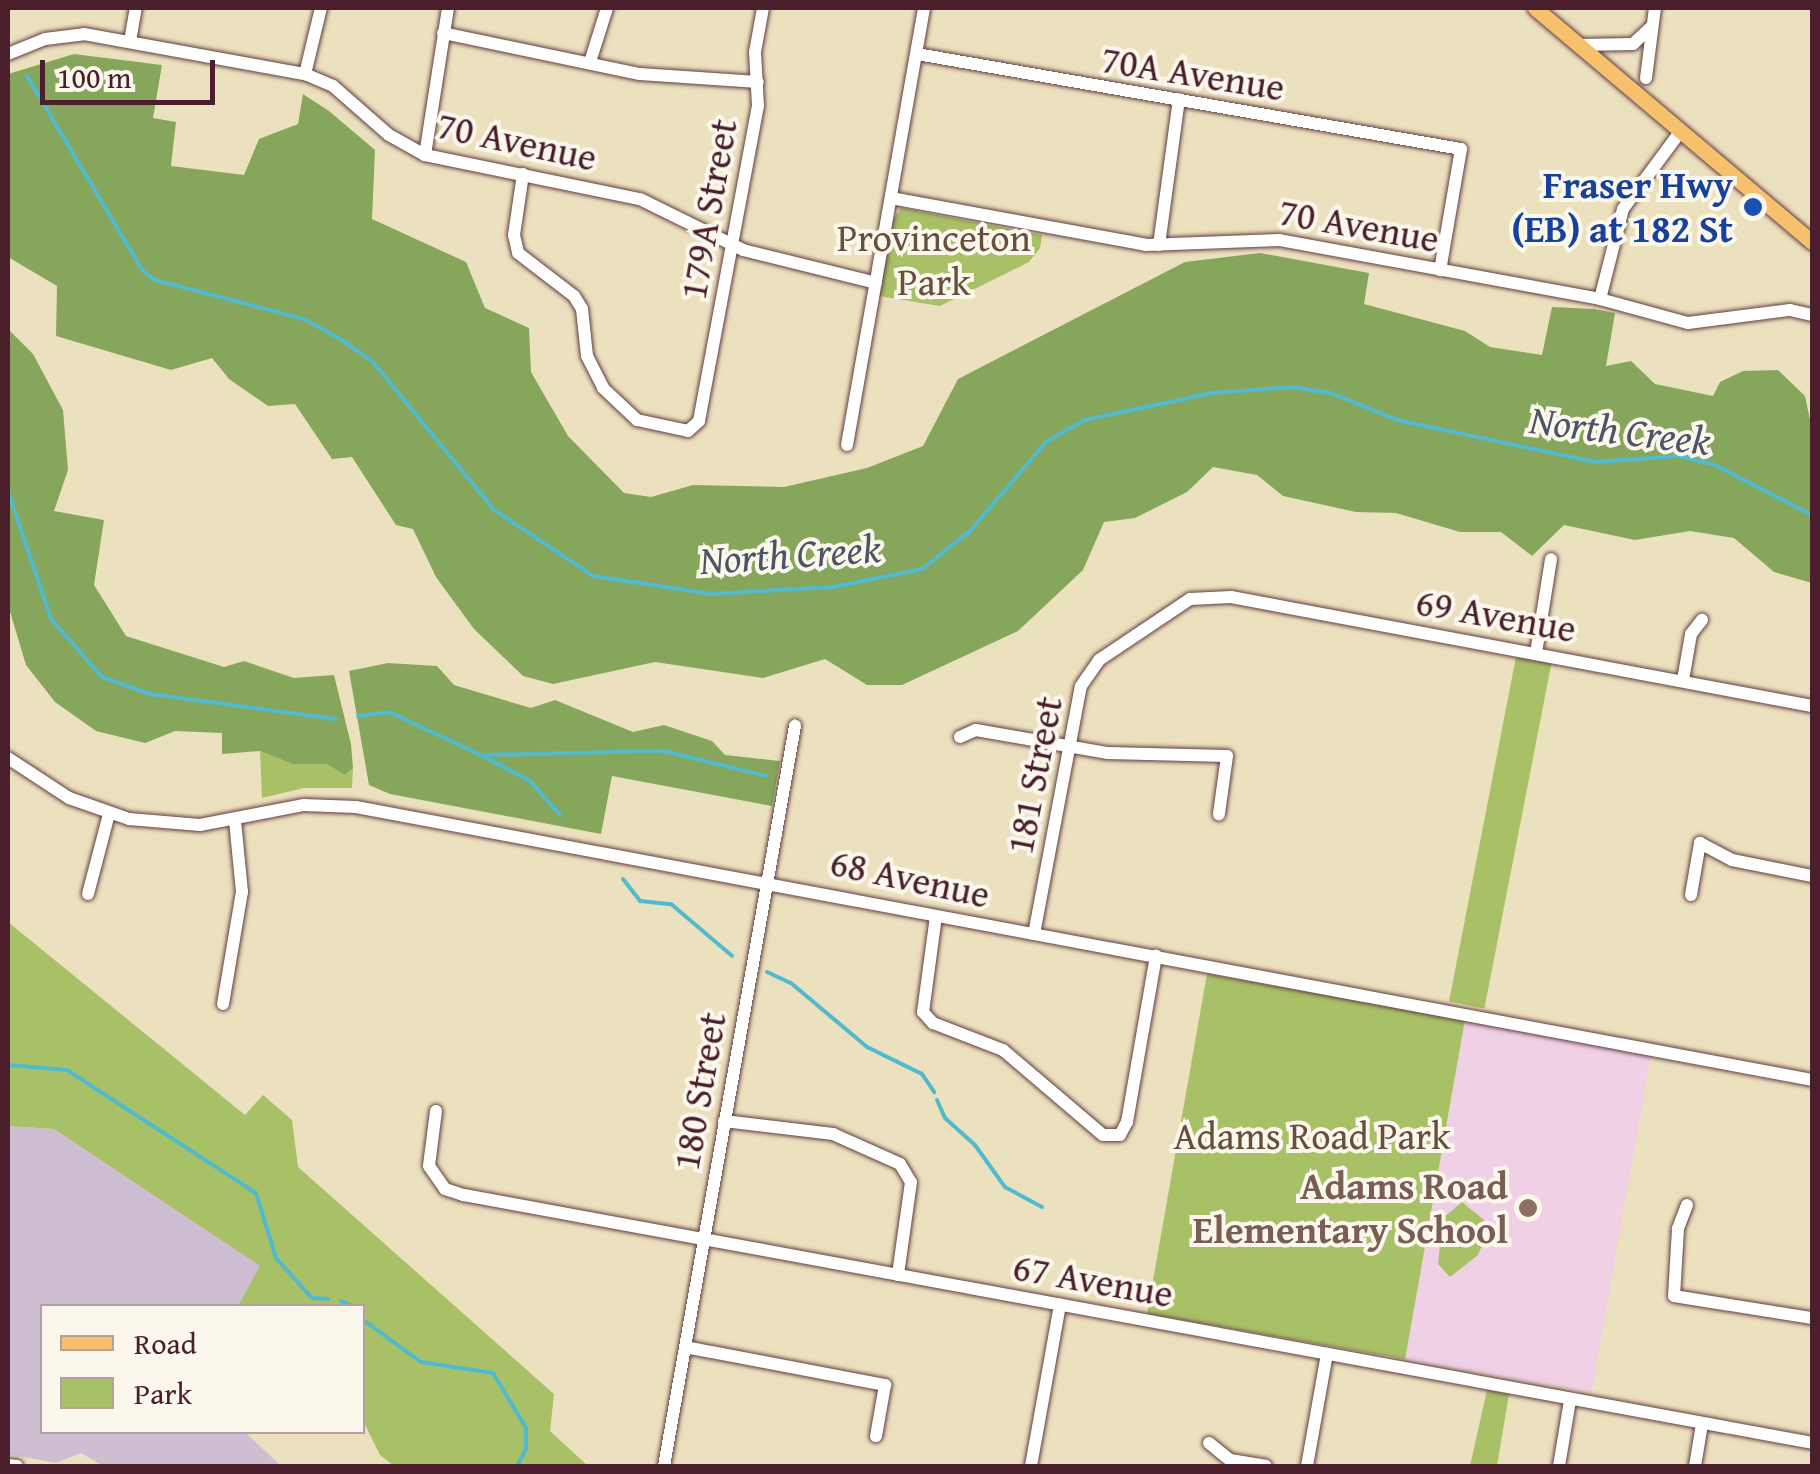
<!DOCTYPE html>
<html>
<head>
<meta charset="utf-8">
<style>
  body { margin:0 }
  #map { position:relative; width:1820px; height:1474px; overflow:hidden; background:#ece1be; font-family:"Gentium Book Plus",serif }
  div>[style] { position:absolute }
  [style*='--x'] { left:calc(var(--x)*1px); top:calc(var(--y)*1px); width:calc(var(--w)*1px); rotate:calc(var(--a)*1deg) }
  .built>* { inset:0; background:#f0d0e4; transform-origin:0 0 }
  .industrial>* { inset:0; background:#cebed1 }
  .green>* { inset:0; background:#a9c166; transform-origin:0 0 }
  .forest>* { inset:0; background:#86a75b }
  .stream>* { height:4px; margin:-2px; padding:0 2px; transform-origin:2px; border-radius:2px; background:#51bace }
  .roads { filter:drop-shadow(0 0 2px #623c41) drop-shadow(0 0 2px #623c41) }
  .minor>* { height:12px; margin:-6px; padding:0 6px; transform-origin:6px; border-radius:6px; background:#fff }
  .major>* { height:15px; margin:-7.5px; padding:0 7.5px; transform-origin:7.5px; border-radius:7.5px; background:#f7c06c }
  .dots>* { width:28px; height:28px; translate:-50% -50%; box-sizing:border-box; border:5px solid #fbf7ec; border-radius:50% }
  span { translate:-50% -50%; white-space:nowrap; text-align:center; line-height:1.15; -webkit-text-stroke:8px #fbf7ec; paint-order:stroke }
  .street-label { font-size:38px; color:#4a1f2b }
  .transit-label { font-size:38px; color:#164399; font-weight:700 }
  .right { translate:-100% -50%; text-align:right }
  .park-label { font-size:38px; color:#66503d }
  .education-label { font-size:38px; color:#785e54; font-weight:700 }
  .water-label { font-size:40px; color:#4c5564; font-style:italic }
  .frame { position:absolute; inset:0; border:10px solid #4a1f2b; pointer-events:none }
  .legend { position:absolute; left:40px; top:1304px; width:325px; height:130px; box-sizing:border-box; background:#fbf7ec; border:2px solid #b4a19f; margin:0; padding:12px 18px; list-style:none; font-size:30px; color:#4a1f2b }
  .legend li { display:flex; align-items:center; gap:20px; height:50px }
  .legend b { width:50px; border:2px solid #b4a19f }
  .scale { position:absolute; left:40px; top:60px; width:175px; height:45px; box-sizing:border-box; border:5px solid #4a1f2b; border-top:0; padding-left:12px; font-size:30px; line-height:35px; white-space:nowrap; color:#4a1f2b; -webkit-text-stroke:8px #fbf7ec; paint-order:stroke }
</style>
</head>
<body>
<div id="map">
  <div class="built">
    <i style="left:1465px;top:1021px;width:189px;height:344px;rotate:10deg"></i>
  </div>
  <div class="industrial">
    <i style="clip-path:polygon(8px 1126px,54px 1129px,261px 1266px,238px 1306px,42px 1306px,42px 1432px,245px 1432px,281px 1466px,103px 1466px,81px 1453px,56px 1463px,8px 1454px)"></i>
  </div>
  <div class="green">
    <i style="clip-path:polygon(901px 208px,1042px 235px,1040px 248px,1029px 262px,940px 306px,879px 296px,892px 221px)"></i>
    <i style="left:1516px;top:657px;width:36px;height:351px;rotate:11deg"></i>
    <i style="clip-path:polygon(260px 751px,292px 764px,326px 764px,345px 775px,353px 768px,352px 788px,304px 788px,262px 798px)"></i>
    <i style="clip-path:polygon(8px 922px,245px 1115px,263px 1095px,292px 1120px,298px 1167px,554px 1394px,550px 1431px,588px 1466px,394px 1466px,380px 1455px,363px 1421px,362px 1306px,238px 1306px,260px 1266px,54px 1129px,8px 1126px)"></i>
    <i style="left:1207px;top:974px;width:262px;height:345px;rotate:10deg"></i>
    <i style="clip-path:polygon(1462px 1202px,1484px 1220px,1486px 1235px,1478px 1255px,1450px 1277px,1438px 1264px,1443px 1218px)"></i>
    <i style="clip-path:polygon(1487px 1390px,1509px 1394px,1497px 1466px,1470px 1466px)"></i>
  </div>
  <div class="forest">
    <i style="clip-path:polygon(74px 54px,162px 65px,153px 118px,176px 122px,171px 166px,244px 175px,259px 139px,298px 124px,303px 94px,329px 111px,375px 150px,372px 219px,466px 262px,485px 308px,529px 328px,531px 372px,568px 436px,624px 493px,651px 497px,693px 485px,784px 487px,867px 468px,923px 446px,958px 379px,1185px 262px,1260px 253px,1369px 273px,1364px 304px,1465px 331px,1490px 347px,1542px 355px,1552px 307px,1594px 309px,1615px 313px,1606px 366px,1631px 361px,1655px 384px,1713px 396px,1720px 382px,1743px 371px,1778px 370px,1805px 396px,1812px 429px,1812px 583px,1774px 572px,1734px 538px,1690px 531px,1635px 540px,1564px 525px,1532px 556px,1501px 532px,1460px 532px,1396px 513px,1356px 512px,1283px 496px,1257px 475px,1213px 467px,1187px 492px,1135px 518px,1104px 522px,1083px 570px,1018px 631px,902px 685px,867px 685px,825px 659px,763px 678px,655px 662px,553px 684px,523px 676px,474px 629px,436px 577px,413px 529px,396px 525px,352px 457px,332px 459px,295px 404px,268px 406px,229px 379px,212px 358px,171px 370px,56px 336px,57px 286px,8px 257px,8px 74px)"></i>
    <i style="clip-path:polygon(8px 329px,33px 354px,63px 410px,68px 470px,54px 511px,104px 520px,94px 585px,126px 636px,224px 667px,244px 661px,294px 678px,334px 675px,351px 744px,353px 768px,345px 775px,326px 764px,292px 764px,260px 751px,222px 754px,222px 733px,175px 731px,145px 743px,96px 731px,55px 702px,26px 665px,8px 605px)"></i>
    <i style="clip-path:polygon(388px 663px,437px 666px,454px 685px,531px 708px,555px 700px,633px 732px,664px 725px,712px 741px,725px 755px,780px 761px,772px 806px,612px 776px,601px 834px,390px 794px,369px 785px,349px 671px)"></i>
  </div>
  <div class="stream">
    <i style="--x:27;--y:76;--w:226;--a:59.3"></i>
    <i style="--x:142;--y:270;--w:16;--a:38"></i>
    <i style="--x:155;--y:280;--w:154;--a:14.7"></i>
    <i style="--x:304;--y:319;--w:43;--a:28.9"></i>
    <i style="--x:342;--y:340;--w:38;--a:35"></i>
    <i style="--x:373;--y:362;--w:191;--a:50.7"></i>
    <i style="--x:494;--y:510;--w:119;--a:33.7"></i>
    <i style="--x:593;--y:576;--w:120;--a:8.6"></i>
    <i style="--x:712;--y:594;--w:121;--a:-3.3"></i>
    <i style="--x:833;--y:587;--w:91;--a:-11.4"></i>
    <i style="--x:922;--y:569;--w:61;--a:-38.4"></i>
    <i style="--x:970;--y:531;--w:117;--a:-49.5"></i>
    <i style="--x:1046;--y:442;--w:44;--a:-30.1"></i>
    <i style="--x:1084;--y:420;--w:131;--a:-11.9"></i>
    <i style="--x:1212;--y:393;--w:81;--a:-4.2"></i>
    <i style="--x:1293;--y:387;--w:38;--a:9"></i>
    <i style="--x:1331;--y:393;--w:71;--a:22.2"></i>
    <i style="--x:1397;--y:420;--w:202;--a:12"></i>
    <i style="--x:1595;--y:462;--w:84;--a:-4.1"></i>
    <i style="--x:1679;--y:456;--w:37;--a:14"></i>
    <i style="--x:1715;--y:465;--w:109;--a:27.3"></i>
    <i style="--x:8;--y:491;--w:135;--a:71.4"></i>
    <i style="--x:51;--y:619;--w:77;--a:48.7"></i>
    <i style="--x:102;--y:677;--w:51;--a:19.5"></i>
    <i style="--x:150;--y:694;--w:187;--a:7.7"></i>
    <i style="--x:358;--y:716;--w:31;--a:-7"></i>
    <i style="--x:389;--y:712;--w:102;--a:25.1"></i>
    <i style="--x:481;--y:755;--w:55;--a:28"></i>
    <i style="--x:530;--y:781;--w:45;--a:48.6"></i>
    <i style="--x:481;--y:755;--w:183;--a:-1.3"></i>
    <i style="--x:664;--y:751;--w:105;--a:13.8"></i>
    <i style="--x:623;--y:879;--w:28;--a:52"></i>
    <i style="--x:640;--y:901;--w:31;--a:6"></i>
    <i style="--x:671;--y:904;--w:80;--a:40.4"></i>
    <i style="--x:767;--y:972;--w:26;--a:25"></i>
    <i style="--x:791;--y:983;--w:99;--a:40.1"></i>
    <i style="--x:867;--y:1047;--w:61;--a:26.1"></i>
    <i style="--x:922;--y:1074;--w:22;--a:56"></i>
    <i style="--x:8;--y:1065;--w:59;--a:4.8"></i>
    <i style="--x:67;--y:1070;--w:225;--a:33.1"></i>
    <i style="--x:256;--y:1193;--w:68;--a:72.9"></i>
    <i style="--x:276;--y:1258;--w:54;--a:48"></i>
    <i style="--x:312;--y:1298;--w:16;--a:4"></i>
    <i style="--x:937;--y:1100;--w:20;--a:66"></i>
    <i style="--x:945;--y:1118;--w:40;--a:42"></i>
    <i style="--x:975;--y:1145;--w:52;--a:54.5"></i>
    <i style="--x:1005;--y:1187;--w:42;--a:28.4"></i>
    <i style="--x:341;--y:1301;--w:12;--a:24"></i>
    <i style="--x:362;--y:1319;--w:73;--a:36.1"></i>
    <i style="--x:421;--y:1362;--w:73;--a:8.7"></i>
    <i style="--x:493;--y:1373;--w:64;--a:59"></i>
    <i style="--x:526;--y:1428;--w:21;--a:90"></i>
    <i style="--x:526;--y:1449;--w:19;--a:118"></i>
  </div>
  <div class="roads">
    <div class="minor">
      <i style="--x:443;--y:33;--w:201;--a:11.8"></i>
      <i style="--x:640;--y:74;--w:118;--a:3.9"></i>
      <i style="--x:130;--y:41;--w:34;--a:-80"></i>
      <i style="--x:1579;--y:45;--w:54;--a:-1.1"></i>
      <i style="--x:1633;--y:44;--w:25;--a:-43"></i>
      <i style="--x:8;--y:54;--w:40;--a:-22"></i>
      <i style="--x:45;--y:39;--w:39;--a:-7"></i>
      <i style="--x:84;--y:34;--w:225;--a:10.3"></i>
      <i style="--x:305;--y:74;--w:30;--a:23"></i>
      <i style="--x:333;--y:86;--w:74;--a:41.2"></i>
      <i style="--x:389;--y:135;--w:41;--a:29.1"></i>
      <i style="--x:425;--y:155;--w:219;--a:11.6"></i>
      <i style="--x:640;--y:199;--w:115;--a:26.3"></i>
      <i style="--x:743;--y:250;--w:137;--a:13.9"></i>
      <i style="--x:917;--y:54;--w:552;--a:9.91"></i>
      <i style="--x:1461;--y:149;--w:123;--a:99.8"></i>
      <i style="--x:590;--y:62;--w:57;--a:-72.5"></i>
      <i style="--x:305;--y:74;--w:68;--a:-76.4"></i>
      <i style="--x:1646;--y:78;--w:71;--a:-82.7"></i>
      <i style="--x:425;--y:155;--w:149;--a:-81.1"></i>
      <i style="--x:523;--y:174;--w:62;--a:98.4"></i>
      <i style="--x:514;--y:235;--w:18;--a:77"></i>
      <i style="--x:518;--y:253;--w:71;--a:37.5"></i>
      <i style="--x:574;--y:296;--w:15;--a:58"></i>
      <i style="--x:582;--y:309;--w:47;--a:83.9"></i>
      <i style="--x:587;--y:356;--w:36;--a:63"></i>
      <i style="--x:603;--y:388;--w:47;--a:43.3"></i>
      <i style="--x:637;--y:420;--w:52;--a:12.2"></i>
      <i style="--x:688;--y:431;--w:15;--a:-42"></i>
      <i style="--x:699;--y:421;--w:320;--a:-79.4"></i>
      <i style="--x:758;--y:106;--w:54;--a:-93.2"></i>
      <i style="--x:755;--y:52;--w:45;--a:-79.7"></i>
      <i style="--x:891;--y:198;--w:259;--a:10.4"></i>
      <i style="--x:1146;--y:245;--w:133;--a:-2.2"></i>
      <i style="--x:1279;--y:240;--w:326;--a:10.4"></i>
      <i style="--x:1600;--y:299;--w:91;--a:15.3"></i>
      <i style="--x:1688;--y:323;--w:103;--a:-7.3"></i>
      <i style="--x:1790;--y:310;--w:23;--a:13"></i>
      <i style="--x:1159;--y:245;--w:147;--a:-82.2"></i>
      <i style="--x:1600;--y:299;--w:93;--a:-75.7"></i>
      <i style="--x:1623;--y:209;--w:96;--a:-53.5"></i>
      <i style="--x:847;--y:445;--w:444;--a:-80"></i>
      <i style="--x:1536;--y:653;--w:95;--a:-80.9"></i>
      <i style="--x:1683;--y:680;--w:47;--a:-80.1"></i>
      <i style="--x:1691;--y:634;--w:18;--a:-52"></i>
      <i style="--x:960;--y:737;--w:17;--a:-24"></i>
      <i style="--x:976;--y:730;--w:134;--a:9.9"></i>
      <i style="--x:1108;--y:753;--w:119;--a:1.4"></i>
      <i style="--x:1227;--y:756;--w:59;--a:97.9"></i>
      <i style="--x:8;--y:758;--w:73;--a:33.3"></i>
      <i style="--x:69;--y:798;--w:64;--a:19.3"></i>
      <i style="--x:129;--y:819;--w:71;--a:4.8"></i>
      <i style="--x:200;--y:825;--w:106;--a:-10.9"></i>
      <i style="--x:304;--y:805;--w:52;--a:2.2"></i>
      <i style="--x:356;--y:807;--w:1481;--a:10.62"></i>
      <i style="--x:88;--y:894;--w:83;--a:-75.3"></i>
      <i style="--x:1691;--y:895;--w:53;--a:-80.2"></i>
      <i style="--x:1700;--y:843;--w:36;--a:28"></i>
      <i style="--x:1732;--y:860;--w:82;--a:11.3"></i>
      <i style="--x:936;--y:916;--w:97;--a:97.7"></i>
      <i style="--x:923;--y:1012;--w:15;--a:48"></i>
      <i style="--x:933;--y:1023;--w:75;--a:21.1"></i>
      <i style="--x:1003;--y:1050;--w:131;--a:40.4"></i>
      <i style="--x:1103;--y:1135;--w:17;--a:0"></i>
      <i style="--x:1120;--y:1135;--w:15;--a:-62"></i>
      <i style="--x:1127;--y:1122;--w:169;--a:-80.1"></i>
      <i style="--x:1034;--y:934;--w:252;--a:-79.3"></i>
      <i style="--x:1081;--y:686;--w:32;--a:-55"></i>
      <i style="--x:1099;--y:660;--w:110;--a:-33.8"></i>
      <i style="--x:1190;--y:599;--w:41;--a:-2.8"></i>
      <i style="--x:1231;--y:597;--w:591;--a:10.63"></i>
      <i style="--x:223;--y:1004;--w:114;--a:-80.4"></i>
      <i style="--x:242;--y:892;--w:72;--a:-95.6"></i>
      <i style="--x:436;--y:1111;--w:55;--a:97.3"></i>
      <i style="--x:429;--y:1166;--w:28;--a:55"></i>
      <i style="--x:445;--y:1189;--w:20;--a:18"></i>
      <i style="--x:464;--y:1195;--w:1371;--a:10.42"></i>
      <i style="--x:724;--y:1121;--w:110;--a:6.8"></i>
      <i style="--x:833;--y:1134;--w:73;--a:24.1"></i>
      <i style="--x:900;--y:1164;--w:21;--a:59"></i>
      <i style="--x:911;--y:1182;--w:94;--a:98"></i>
      <i style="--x:1687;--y:1205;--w:26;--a:111"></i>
      <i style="--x:1678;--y:1229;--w:67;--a:93.4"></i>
      <i style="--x:1674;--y:1296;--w:140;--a:9.1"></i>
      <i style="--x:685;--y:1347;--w:204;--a:10.8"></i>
      <i style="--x:885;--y:1385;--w:52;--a:100"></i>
      <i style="--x:1209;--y:1443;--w:27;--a:39"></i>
      <i style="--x:1230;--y:1460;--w:36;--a:9"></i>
      <i style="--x:8;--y:1465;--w:9;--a:6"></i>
      <i style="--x:664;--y:1466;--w:752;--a:-79.96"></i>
      <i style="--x:1031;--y:1466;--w:164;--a:-79.8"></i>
      <i style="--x:1307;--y:1466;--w:114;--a:-79.9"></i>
      <i style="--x:1559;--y:1466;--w:67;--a:-80.5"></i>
      <i style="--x:1695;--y:1466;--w:43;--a:-80.5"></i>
    </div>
    <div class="major">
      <i style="--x:1535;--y:8;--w:363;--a:40.2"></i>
    </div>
  </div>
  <div class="dots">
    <i style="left:1753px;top:207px;background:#1a4fb4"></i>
    <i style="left:1528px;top:1208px;background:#8d6e63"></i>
  </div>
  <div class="street-label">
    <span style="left:1193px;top:73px;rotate:9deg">70A Avenue</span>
    <span style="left:517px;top:141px;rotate:12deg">70 Avenue</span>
    <span style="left:708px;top:209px;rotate:-80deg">179A Street</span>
    <span style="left:1359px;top:225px;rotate:10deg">70 Avenue</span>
    <span style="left:1496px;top:615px;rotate:10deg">69 Avenue</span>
    <span style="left:1034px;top:775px;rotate:-79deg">181 Street</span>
    <span style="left:910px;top:878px;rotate:12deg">68 Avenue</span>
    <span style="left:699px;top:1091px;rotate:-80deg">180 Street</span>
    <span style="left:1093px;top:1280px;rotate:10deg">67 Avenue</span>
  </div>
  <div class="transit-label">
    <span class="right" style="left:1733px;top:207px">Fraser Hwy<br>(EB) at 182 St</span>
  </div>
  <div class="park-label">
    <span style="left:934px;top:260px">Provinceton<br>Park</span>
    <span style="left:1312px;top:1136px">Adams Road Park</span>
  </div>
  <div class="education-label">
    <span class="right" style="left:1508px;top:1208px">Adams Road<br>Elementary School</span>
  </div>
  <div class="water-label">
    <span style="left:1620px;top:430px;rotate:7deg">North Creek</span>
    <span style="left:790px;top:554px;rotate:-4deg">North Creek</span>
  </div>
  <div class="frame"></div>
  <ul class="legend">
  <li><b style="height:12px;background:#f7c06c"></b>Road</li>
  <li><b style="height:28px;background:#a9c166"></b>Park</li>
  </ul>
  <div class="scale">100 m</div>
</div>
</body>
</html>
